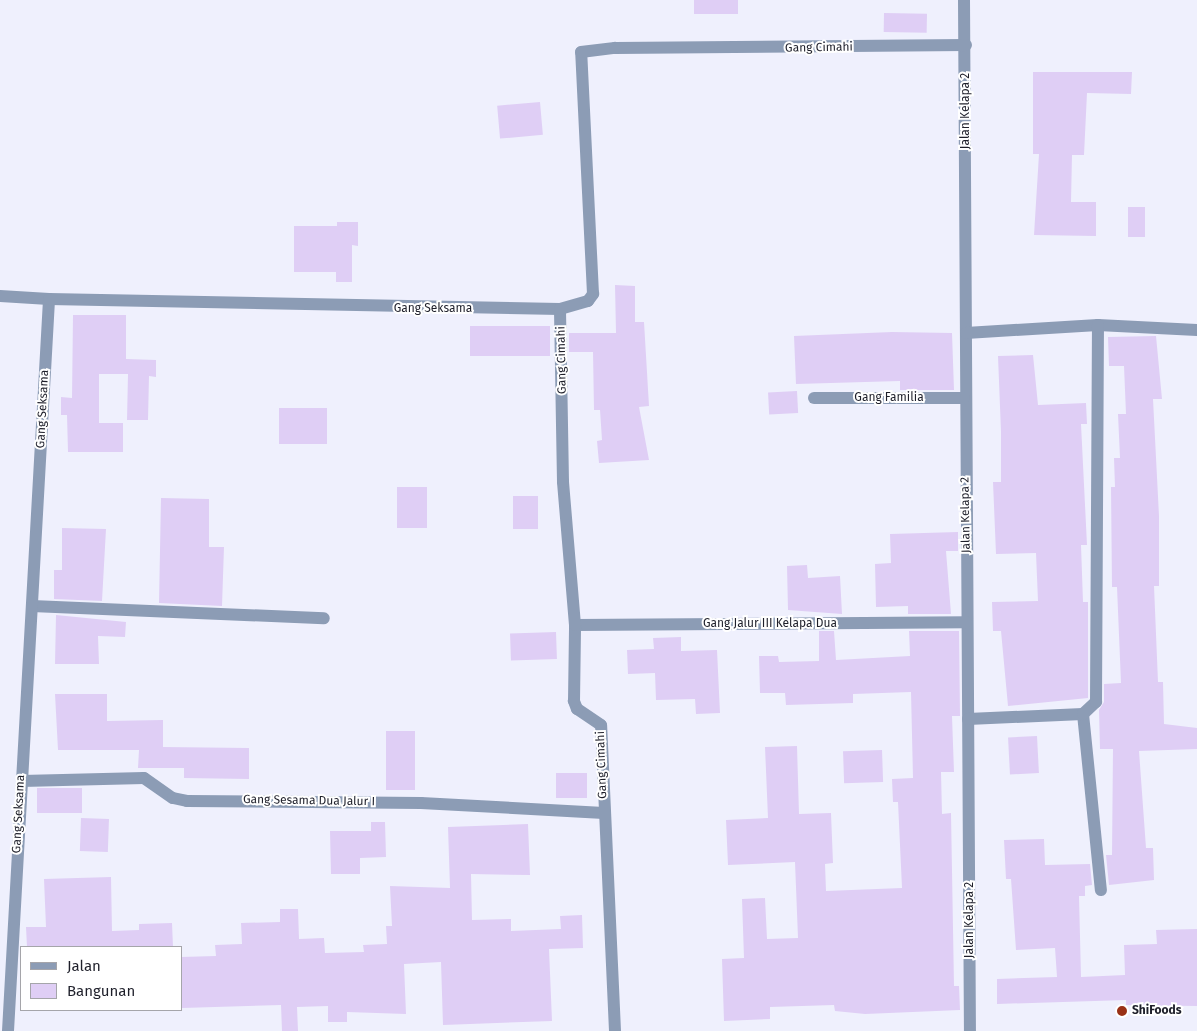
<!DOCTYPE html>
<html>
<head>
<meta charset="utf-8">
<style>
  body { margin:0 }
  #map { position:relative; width:1197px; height:1031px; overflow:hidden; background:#eff0fd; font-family:"Fira Sans",sans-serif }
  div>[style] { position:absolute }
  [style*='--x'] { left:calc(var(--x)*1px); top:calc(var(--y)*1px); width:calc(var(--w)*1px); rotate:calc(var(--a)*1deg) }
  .building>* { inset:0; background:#dfcef5; transform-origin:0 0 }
  .street>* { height:12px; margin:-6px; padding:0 6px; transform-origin:6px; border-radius:6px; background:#8c9cb5 }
  .dots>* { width:14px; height:14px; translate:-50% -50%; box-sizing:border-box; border:2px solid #fff; border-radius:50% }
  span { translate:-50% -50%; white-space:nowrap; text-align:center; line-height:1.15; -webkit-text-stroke:4px #fff; paint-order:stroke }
  .street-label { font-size:12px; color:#1e1f2a }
  .poi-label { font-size:12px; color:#1e1f2a; font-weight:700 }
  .left { translate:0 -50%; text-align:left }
  .legend { position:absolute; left:20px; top:946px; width:162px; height:65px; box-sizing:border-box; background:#fff; border:1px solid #a5a5aa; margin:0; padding:6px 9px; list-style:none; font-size:15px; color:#1e1f2a }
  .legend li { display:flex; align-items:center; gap:10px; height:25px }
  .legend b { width:25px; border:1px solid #a5a5aa }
</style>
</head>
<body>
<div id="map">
  <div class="building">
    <i style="left:694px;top:0;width:44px;height:14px"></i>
    <i style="left:884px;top:13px;width:43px;height:19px;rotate:1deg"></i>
    <i style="clip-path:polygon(1033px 72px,1132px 72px,1131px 94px,1087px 93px,1084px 155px,1072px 155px,1071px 202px,1096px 202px,1096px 236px,1034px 235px,1039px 154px,1033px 154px)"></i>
    <i style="left:540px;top:102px;width:33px;height:43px;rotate:85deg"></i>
    <i style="left:1128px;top:207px;width:17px;height:30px"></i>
    <i style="clip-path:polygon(337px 222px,358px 222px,358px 246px,352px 245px,352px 282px,336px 282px,336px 272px,294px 272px,294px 226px,337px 226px)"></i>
    <i style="clip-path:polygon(615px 285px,635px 286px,635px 322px,644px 322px,649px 406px,639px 407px,649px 460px,599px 463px,597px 441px,602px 440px,600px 410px,594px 410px,593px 352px,569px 352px,569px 333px,616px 333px)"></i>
    <i style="clip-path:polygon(73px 315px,126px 315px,126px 359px,156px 360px,156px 377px,149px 376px,148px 420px,127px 420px,128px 374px,99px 374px,99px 423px,123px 423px,123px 452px,68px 452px,67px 415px,61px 415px,61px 397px,72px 398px)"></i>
    <i style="left:470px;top:326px;width:80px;height:30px"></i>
    <i style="clip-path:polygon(892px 332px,952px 333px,954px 390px,900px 390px,900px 381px,796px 384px,794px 336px)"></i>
    <i style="clip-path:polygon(1156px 336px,1162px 399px,1153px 399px,1159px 516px,1159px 586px,1154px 586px,1158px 682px,1163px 682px,1164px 724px,1197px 728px,1197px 749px,1139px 751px,1146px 848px,1153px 848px,1154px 880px,1109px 885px,1106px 855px,1112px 855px,1113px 749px,1100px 749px,1099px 710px,1104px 702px,1104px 684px,1121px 683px,1117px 587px,1112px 587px,1111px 487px,1115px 487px,1114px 458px,1120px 458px,1118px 414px,1126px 414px,1124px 366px,1109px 366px,1108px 337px)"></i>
    <i style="clip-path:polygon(1033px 355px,1038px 405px,1086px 403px,1087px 424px,1081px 424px,1087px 545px,1081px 545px,1083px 602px,1088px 602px,1088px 698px,1008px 706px,1001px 631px,993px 631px,992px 602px,1038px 601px,1036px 553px,996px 554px,993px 482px,1001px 482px,1001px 432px,998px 356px)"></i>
    <i style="left:797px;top:391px;width:22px;height:29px;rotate:87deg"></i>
    <i style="left:279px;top:408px;width:48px;height:36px"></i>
    <i style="left:397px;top:487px;width:30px;height:41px"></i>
    <i style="left:513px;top:496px;width:25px;height:33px"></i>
    <i style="clip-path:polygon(161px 498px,209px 499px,209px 547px,224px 547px,222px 606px,159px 603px)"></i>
    <i style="clip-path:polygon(62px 528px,106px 529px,102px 601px,54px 599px,54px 570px,62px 570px)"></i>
    <i style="clip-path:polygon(958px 532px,958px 551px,946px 551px,951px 614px,908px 614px,908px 606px,876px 607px,875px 564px,891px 563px,890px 534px)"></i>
    <i style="clip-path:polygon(807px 565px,808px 578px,840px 576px,842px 614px,788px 610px,787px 566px)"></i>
    <i style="clip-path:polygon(56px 615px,126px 622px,125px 637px,98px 636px,99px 664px,55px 664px)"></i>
    <i style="clip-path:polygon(819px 631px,834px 631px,836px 660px,910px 656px,909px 631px,959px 631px,960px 716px,952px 716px,954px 772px,941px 772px,942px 814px,951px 813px,954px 986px,959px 986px,960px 1010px,865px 1014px,835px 1011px,834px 1005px,770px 1007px,770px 1019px,724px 1021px,722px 959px,744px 958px,742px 899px,765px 898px,767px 939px,798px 938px,795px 862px,728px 865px,726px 820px,768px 818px,765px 747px,797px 746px,799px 814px,831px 813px,833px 863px,825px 864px,826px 891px,902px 888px,898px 802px,893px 802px,892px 779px,913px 778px,911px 692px,853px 694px,853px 703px,786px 705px,785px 693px,760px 693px,759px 656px,778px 656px,779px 662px,819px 661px)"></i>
    <i style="left:556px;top:632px;width:27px;height:46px;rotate:88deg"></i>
    <i style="clip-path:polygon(681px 637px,681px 651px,717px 650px,720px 713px,696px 714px,695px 699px,656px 700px,655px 673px,628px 674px,627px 650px,654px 649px,653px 638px)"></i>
    <i style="clip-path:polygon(55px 694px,107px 694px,107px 721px,163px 720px,163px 747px,249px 748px,249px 779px,184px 778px,184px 768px,138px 768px,139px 750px,58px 750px)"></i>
    <i style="left:386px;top:731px;width:29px;height:59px"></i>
    <i style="left:1037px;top:736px;width:37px;height:29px;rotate:87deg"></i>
    <i style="left:882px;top:750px;width:32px;height:39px;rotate:88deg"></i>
    <i style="left:587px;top:773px;width:25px;height:31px;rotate:90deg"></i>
    <i style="left:82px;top:788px;width:25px;height:45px;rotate:90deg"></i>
    <i style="left:81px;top:818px;width:28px;height:33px;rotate:2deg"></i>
    <i style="clip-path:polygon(371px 822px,385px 822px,386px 857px,360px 858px,360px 874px,331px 874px,330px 831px,371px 831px)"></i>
    <i style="clip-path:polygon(528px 824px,530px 875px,471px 874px,472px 920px,511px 919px,511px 931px,561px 929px,560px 916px,582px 915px,583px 948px,549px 949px,552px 1021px,443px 1025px,441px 962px,404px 964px,406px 1014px,347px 1012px,347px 1022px,328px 1022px,328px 1006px,297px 1007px,298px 1031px,282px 1031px,281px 1005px,182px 1008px,181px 957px,216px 956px,215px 945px,242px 944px,241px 923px,280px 922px,280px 909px,298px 909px,299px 939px,324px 938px,325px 953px,364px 952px,363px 945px,387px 944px,386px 926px,392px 926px,390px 886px,450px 888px,448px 827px)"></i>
    <i style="clip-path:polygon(1044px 839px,1045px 865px,1090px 864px,1092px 885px,1085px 886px,1085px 896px,1079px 896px,1081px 977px,1125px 975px,1124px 945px,1157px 944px,1156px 930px,1197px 929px,1197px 1006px,1126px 1005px,1126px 1000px,997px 1004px,997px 979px,1057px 977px,1055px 948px,1016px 950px,1011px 879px,1006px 879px,1004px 840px)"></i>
    <i style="clip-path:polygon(111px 877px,112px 931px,139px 930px,139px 924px,172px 923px,173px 947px,27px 947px,26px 927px,46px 927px,44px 879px)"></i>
  </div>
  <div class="street">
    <i style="--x:964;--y:0;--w:1031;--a:89.67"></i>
    <i style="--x:0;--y:296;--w:49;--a:3.5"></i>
    <i style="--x:966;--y:333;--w:132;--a:-3.5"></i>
    <i style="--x:1098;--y:325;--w:99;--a:2.9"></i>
    <i style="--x:814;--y:398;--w:150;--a:0"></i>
    <i style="--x:32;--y:606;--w:292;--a:2.4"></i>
    <i style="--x:575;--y:625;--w:391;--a:-0.4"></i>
    <i style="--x:1083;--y:714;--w:177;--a:84.2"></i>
    <i style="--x:968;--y:719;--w:115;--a:-2.5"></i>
    <i style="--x:1083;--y:714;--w:18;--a:-43"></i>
    <i style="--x:1096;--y:702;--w:377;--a:-89.7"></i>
    <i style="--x:22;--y:781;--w:122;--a:-1.4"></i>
    <i style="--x:144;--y:778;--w:35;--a:35"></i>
    <i style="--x:173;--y:798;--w:14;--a:12"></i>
    <i style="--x:187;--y:801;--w:234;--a:0.5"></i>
    <i style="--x:421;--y:803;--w:183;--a:3.1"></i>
    <i style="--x:8;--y:1031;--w:733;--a:-86.79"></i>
    <i style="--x:49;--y:299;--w:511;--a:1.12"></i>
    <i style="--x:615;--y:1031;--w:306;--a:-92.6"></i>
    <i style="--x:601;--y:725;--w:29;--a:-146"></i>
    <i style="--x:577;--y:709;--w:9;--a:-111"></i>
    <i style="--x:574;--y:701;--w:76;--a:-89.2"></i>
    <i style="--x:575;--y:625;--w:144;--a:-94.8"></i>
    <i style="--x:563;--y:482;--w:173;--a:-91"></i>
    <i style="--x:560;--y:309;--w:29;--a:-16"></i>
    <i style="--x:588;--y:301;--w:9;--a:-54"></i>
    <i style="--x:593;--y:294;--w:242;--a:-92.8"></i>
    <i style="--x:581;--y:52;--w:34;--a:-7"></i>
    <i style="--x:615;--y:48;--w:351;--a:-0.5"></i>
  </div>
  <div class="dots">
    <i style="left:1122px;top:1011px;background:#993116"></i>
  </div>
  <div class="street-label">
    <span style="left:819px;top:48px;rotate:-1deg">Gang Cimahi</span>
    <span style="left:966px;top:111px;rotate:-90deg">Jalan Kelapa 2</span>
    <span style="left:433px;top:309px">Gang Seksama</span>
    <span style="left:562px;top:360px;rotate:-91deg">Gang Cimahi</span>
    <span style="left:889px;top:398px">Gang Familia</span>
    <span style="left:43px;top:409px;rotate:-87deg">Gang Seksama</span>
    <span style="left:966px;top:515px;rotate:-91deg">Jalan Kelapa 2</span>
    <span style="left:770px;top:624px">Gang Jalur III Kelapa Dua</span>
    <span style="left:602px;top:765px;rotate:-92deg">Gang Cimahi</span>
    <span style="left:309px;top:801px;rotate:1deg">Gang Sesama Dua Jalur I</span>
    <span style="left:19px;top:814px;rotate:-87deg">Gang Seksama</span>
    <span style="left:970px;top:920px;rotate:-90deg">Jalan Kelapa 2</span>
  </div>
  <div class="poi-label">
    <span class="left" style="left:1132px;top:1011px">ShiFoods</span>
  </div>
  <ul class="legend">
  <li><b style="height:6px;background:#8c9cb5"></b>Jalan</li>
  <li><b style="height:14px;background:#dfcef5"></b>Bangunan</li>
  </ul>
</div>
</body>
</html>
